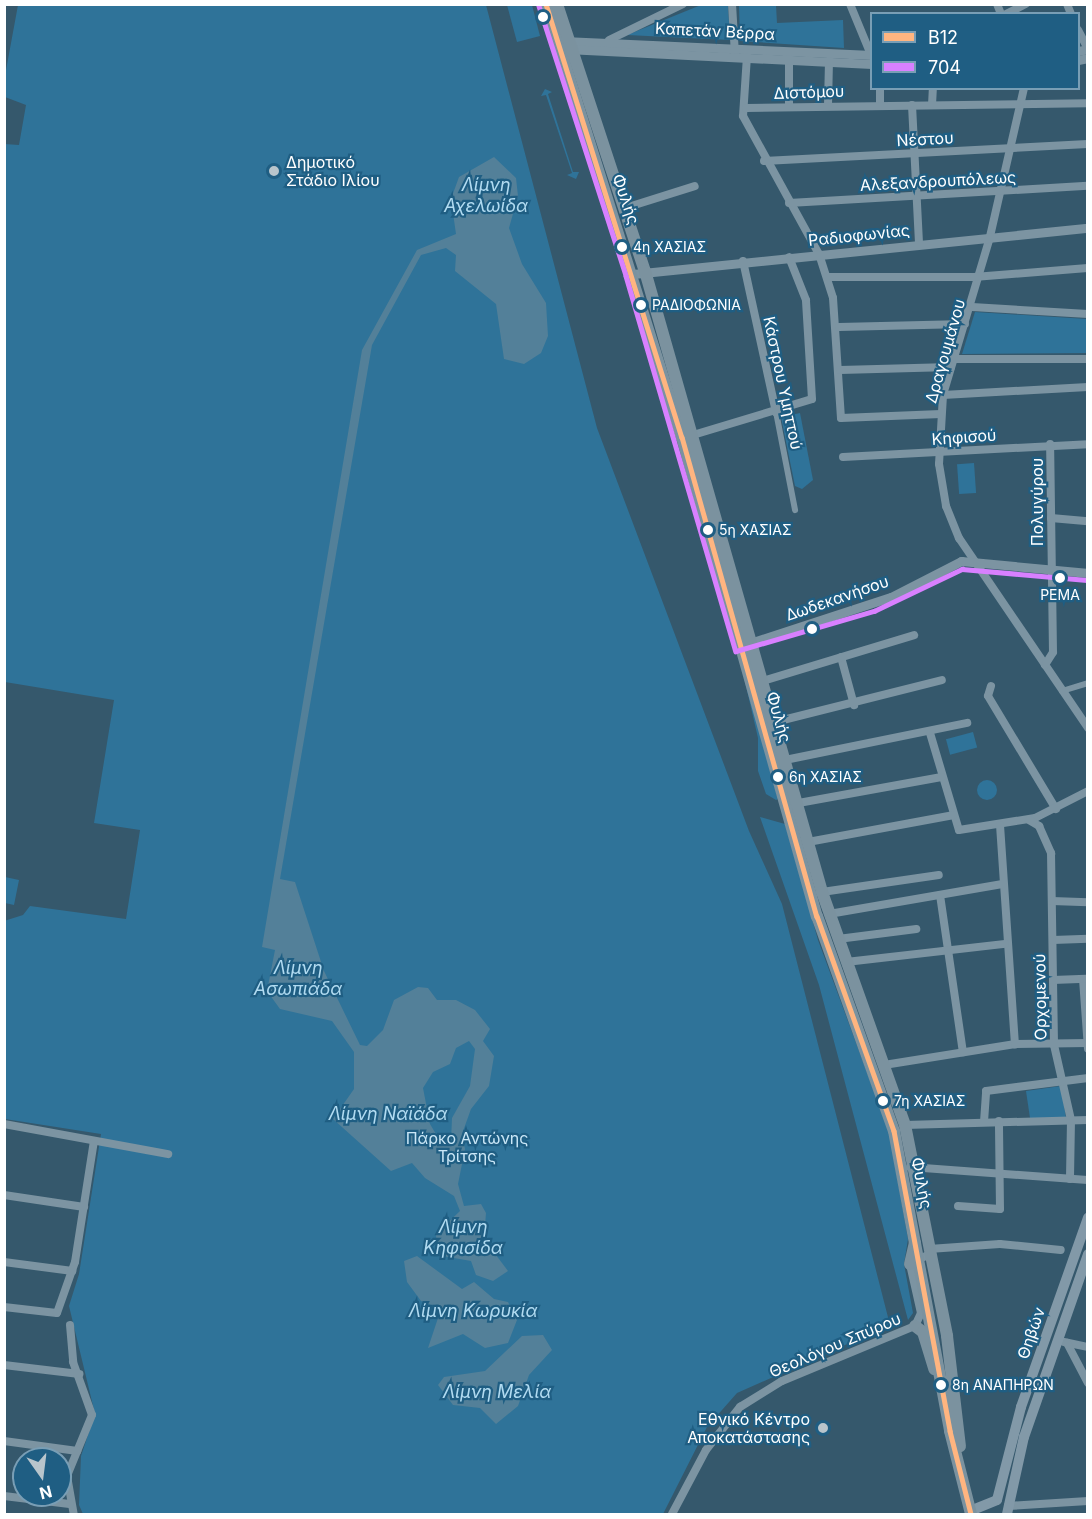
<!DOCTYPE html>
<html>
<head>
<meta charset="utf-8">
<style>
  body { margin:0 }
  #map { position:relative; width:1092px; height:1519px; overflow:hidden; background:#35586c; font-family:Inter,sans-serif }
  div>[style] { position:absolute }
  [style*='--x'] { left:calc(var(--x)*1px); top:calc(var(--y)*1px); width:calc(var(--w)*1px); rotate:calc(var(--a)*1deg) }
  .green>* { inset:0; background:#2f7399; transform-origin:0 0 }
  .round { border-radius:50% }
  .water>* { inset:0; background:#538099 }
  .pedestrian>* { height:6px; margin:-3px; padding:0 3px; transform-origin:3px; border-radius:3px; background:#7c94a2 }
  .minor>* { height:8px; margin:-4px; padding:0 4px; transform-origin:4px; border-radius:4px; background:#7c94a2 }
  .tertiary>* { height:9px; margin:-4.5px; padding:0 4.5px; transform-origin:4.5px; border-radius:4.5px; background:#7c94a2 }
  .secondary>* { height:10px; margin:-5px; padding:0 5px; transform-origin:5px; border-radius:5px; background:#8299a8 }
  .primary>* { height:12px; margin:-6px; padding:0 6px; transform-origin:6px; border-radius:6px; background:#7b929f }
  .bus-1>* { height:4.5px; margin:-2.25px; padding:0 2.25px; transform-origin:2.25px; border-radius:2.25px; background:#ffb580 }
  .bus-2>* { height:4.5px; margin:-2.25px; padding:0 2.25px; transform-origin:2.25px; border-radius:2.25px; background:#d880ff }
  .dots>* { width:16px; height:16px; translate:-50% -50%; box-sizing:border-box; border:3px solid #1f5e83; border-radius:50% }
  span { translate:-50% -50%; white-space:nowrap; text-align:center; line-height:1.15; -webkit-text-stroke:4.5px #1f5e83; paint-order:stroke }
  .bus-label { font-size:14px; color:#fff }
  .left { translate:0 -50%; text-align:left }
  .street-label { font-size:16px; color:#fff }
  .poi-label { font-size:16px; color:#fff }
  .right { translate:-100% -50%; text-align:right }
  .park-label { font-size:16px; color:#cae7f7 }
  .water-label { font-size:18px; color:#b1dbf1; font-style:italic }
  .frame { position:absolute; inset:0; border:6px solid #fff; pointer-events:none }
  .legend { position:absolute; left:870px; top:12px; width:210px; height:78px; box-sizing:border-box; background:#1f5e83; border:2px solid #799eb5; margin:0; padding:8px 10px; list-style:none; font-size:18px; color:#fff }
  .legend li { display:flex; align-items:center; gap:12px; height:30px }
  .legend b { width:30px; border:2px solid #799eb5 }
  .north { position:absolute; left:12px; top:1447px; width:60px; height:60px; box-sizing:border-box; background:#1f5e83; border:2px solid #799eb5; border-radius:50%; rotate:166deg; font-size:16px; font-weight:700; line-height:24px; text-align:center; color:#fff }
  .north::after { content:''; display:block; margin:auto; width:21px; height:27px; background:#b8c5cc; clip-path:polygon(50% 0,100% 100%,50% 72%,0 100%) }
</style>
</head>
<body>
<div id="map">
  <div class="green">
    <i style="clip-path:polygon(18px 5px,486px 5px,597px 428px,749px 831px,782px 904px,890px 1325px,737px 1393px,707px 1427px,663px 1514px,83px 1514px,79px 1505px,81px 1456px,95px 1414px,69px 1306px,79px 1274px,101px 1134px,5px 1119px,4px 921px,23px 915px,30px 906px,126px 919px,140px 830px,94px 823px,114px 700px,5px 682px,4px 144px,19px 145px,26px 105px,5px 97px,4px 81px)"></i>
    <i style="clip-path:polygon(507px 5px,532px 5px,540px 36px,517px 42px)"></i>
    <i style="clip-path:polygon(701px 5px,728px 5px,730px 40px,627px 35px)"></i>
    <i style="clip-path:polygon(739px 5px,776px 5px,777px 23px,843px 20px,844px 48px,740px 41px)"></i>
    <i style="clip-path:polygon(545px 89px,552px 92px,548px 94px,573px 172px,579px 172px,576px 179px,567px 175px,572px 173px,546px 95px,541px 96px)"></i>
    <i style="clip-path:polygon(975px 312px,1087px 319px,1087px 353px,962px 354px)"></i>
    <i style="clip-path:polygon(800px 413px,813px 480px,802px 489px,795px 486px,781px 417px)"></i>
    <i style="left:974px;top:463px;width:30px;height:17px;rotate:86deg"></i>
    <i style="clip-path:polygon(742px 669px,778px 799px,776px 800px,766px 794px,758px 771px,758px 738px)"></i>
    <i style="left:973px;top:732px;width:16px;height:28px;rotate:75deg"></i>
    <i class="round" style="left:977px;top:780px;width:20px;height:20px"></i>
    <i style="clip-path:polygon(760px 817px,785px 824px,818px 940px,889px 1132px,908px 1239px,904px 1264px,913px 1313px,908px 1320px,819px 985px)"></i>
    <i style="clip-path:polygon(5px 877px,19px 880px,14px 905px,5px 903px)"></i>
    <i style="clip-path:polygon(1061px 1086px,1066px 1118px,1030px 1118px,1026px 1091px)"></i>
  </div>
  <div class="water">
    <i style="clip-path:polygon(evenodd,494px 157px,516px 178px,518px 196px,509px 228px,522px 264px,546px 303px,548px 336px,541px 353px,524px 364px,504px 359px,496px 304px,455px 271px,456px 255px,446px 248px,421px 255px,372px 345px,280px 879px,295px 882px,324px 971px,360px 1045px,367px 1046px,383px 1030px,394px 1000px,418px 987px,428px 988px,437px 1000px,456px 1000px,475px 1010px,490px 1029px,483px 1041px,494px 1056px,489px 1086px,471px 1109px,462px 1134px,465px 1149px,458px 1184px,464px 1206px,481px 1204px,486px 1213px,484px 1239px,508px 1271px,493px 1281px,476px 1275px,471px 1261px,437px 1255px,436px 1234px,460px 1211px,454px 1196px,425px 1178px,412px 1163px,391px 1171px,333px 1119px,354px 1089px,354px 1052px,332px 1021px,280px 1009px,267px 991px,275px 950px,262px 947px,362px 350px,417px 250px,456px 234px,451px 199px,459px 177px,494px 157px,469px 1041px,475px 1049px,470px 1086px,452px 1118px,451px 1141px,443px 1146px,430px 1124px,423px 1088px,433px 1072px,450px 1064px,456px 1048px,469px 1041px)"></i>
    <i style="clip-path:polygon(417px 1256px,462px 1289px,474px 1282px,494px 1299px,508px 1302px,517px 1320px,508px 1343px,485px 1348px,463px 1334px,428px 1348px,441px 1309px,421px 1301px,407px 1282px,404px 1261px)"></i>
    <i style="clip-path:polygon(543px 1335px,552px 1350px,529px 1375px,518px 1406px,496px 1424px,480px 1408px,453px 1405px,438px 1385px,444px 1377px,485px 1371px,522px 1336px)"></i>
  </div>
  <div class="pedestrian">
    <i style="--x:776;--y:412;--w:100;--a:79"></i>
    <i style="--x:1062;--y:691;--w:27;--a:-17"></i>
  </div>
  <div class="minor">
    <i style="--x:732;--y:4;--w:50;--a:86.6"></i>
    <i style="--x:850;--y:4;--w:55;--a:67.6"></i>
    <i style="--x:997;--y:4;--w:11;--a:68"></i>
    <i style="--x:1067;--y:4;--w:11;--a:68"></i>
    <i style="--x:1006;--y:14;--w:22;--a:-27"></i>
    <i style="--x:1078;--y:30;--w:21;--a:62"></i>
    <i style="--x:609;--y:40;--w:82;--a:-25.9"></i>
    <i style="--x:747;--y:56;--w:60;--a:93.8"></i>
    <i style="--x:743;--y:116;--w:158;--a:61.2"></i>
    <i style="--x:819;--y:254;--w:46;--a:72.3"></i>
    <i style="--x:833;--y:298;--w:120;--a:86.2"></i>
    <i style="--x:841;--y:418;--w:100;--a:-2.3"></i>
    <i style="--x:1024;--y:88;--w:153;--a:102.9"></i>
    <i style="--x:990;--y:237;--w:165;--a:106.6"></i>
    <i style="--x:943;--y:395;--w:69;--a:93.3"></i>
    <i style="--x:939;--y:464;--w:43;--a:80.5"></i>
    <i style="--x:946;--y:506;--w:35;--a:68"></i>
    <i style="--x:959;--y:538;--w:230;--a:55.8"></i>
    <i style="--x:880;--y:104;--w:16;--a:-90"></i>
    <i style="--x:828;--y:105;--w:44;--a:-88.7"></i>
    <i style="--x:912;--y:105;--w:139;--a:87.1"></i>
    <i style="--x:932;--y:105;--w:17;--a:-87"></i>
    <i style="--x:789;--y:106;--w:47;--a:-90"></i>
    <i style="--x:746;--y:108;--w:342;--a:-0.8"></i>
    <i style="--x:764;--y:161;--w:324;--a:-3"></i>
    <i style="--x:789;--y:203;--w:299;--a:-3.3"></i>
    <i style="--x:625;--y:208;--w:73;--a:-17.4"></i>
    <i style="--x:743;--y:261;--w:155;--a:77.7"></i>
    <i style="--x:827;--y:277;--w:147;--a:0"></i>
    <i style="--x:974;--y:277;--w:114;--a:-4.5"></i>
    <i style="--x:972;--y:307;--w:116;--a:3.5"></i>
    <i style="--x:839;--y:327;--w:126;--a:-1.4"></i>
    <i style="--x:953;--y:359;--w:135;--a:0"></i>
    <i style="--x:840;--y:370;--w:111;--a:-1.5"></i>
    <i style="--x:943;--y:395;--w:145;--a:-3.2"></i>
    <i style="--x:693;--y:435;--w:124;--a:-16.8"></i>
    <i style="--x:812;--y:399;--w:99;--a:-93.5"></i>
    <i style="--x:806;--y:300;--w:46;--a:-111.6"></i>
    <i style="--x:843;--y:457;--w:245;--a:-3"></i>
    <i style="--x:1051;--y:518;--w:37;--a:5"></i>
    <i style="--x:841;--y:657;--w:50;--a:74.8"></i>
    <i style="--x:1045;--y:665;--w:15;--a:-58"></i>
    <i style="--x:1053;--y:652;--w:208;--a:-90.8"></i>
    <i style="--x:763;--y:681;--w:158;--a:-16.9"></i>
    <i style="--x:991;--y:686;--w:10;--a:107"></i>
    <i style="--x:988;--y:696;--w:132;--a:59"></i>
    <i style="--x:775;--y:722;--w:172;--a:-14.1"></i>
    <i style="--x:930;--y:733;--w:101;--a:73.4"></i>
    <i style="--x:959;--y:830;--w:77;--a:-9"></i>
    <i style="--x:1035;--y:818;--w:59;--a:-27"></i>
    <i style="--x:785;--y:760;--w:186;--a:-11.5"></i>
    <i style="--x:793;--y:804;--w:151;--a:-10.3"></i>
    <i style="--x:1029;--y:820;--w:12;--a:31"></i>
    <i style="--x:1039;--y:826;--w:30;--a:66"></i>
    <i style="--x:1051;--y:853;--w:192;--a:89.1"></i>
    <i style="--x:1054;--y:1045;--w:77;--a:77.2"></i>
    <i style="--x:1071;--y:1120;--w:59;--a:91"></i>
    <i style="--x:1000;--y:825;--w:220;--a:86.1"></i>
    <i style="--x:808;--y:842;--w:147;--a:-10.5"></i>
    <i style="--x:822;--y:892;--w:118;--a:-8.3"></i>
    <i style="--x:940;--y:895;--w:159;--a:81.7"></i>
    <i style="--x:1052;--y:901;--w:36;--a:2"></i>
    <i style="--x:829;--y:914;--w:176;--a:-9.8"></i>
    <i style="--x:838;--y:939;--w:79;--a:-7.3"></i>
    <i style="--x:1053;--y:940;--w:35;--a:-2"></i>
    <i style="--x:846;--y:962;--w:160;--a:-6.5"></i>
    <i style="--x:1083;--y:979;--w:70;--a:85.9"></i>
    <i style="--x:1053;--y:980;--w:33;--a:-2"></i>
    <i style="--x:884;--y:1065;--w:133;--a:-9.1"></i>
    <i style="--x:1015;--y:1044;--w:73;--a:-0.8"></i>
    <i style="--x:984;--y:1122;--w:31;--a:-86"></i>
    <i style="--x:986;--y:1091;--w:103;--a:-7.3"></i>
    <i style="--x:4;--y:1124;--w:167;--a:10.4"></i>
    <i style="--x:905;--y:1125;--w:183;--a:-1.6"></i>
    <i style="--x:910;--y:1167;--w:178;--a:4.2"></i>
    <i style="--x:4;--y:1195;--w:81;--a:8.5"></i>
    <i style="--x:958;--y:1206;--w:42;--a:4.1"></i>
    <i style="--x:1000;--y:1209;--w:88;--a:-90.7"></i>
    <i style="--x:929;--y:1249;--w:71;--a:-4"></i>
    <i style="--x:1000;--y:1244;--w:61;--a:5.6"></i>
    <i style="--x:4;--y:1262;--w:69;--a:7.5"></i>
    <i style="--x:4;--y:1307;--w:53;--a:6.5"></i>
    <i style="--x:57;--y:1313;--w:54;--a:-70.6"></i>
    <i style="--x:75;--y:1262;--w:122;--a:-81.1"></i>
    <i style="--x:70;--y:1325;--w:37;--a:85"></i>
    <i style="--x:73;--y:1362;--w:56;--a:70.3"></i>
    <i style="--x:92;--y:1415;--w:66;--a:112.3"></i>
    <i style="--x:67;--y:1476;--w:39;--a:80"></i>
    <i style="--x:1064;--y:1342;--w:25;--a:12"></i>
    <i style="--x:1067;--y:1343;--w:45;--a:62.3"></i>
    <i style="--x:4;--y:1365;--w:76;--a:6.8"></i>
    <i style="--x:4;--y:1441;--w:74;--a:7.8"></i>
    <i style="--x:4;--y:1496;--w:66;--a:6.9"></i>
    <i style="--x:1008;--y:1506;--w:80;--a:-3.6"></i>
    <i style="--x:672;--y:1514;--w:72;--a:-62"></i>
    <i style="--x:706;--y:1450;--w:55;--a:-51.7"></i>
    <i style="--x:740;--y:1407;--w:49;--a:-31.8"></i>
    <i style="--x:782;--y:1381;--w:144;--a:-22.5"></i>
    <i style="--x:915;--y:1326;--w:14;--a:-65"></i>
    <i style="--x:921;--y:1313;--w:50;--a:-102.7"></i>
    <i style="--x:910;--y:1264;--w:22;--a:-27"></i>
  </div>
  <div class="tertiary">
    <i style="--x:563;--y:41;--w:309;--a:2.6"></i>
    <i style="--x:566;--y:49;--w:306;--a:2.8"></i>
    <i style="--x:1078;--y:51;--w:10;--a:-11"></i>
    <i style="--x:1078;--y:60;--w:10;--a:-11"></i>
    <i style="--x:633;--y:274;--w:457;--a:-5.8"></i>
    <i style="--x:747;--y:644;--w:151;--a:-18.1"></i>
    <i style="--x:891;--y:597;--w:79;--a:-27.2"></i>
    <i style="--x:961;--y:561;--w:128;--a:5.4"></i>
  </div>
  <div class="secondary">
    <i style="--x:970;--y:1511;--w:29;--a:-22"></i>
    <i style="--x:997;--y:1500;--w:96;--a:-75.5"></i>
    <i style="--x:1021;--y:1407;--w:201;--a:-70.5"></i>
    <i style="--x:1007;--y:1514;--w:79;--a:-77.6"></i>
    <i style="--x:1024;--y:1437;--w:194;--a:-70.7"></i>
  </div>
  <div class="primary">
    <i style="--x:546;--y:4;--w:454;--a:72.6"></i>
    <i style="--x:682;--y:437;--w:498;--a:74.3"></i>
    <i style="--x:817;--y:916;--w:228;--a:70.3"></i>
    <i style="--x:894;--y:1131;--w:305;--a:79.4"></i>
    <i style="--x:950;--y:1431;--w:86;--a:75.8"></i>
    <i style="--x:557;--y:4;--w:281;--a:71.8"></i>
    <i style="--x:645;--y:271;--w:646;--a:74.09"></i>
    <i style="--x:822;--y:892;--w:247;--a:70.4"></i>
    <i style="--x:905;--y:1125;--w:215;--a:78.7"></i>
    <i style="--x:947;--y:1336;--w:111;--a:83.3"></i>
    <i style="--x:910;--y:1264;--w:22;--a:-77"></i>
    <i style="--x:915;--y:1326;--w:10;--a:37"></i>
    <i style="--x:923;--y:1332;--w:39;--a:73"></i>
  </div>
  <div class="bus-1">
    <i style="--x:546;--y:4;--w:454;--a:72.6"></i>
    <i style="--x:682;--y:437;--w:498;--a:74.3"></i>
    <i style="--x:817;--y:916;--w:228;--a:70.3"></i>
    <i style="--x:894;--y:1131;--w:305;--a:79.4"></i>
    <i style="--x:950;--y:1431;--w:86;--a:75.8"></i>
  </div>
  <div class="bus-2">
    <i style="--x:539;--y:6;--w:284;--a:72.1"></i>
    <i style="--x:626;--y:276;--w:391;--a:73.7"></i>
    <i style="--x:736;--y:651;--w:144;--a:-16.2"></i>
    <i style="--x:874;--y:611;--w:98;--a:-25.5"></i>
    <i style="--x:962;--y:569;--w:125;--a:5"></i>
  </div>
  <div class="dots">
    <i style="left:543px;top:17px;background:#fff"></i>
    <i style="left:274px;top:171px;background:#b8c5cc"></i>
    <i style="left:622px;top:247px;background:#fff"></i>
    <i style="left:641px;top:305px;background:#fff"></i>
    <i style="left:708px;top:530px;background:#fff"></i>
    <i style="left:1060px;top:578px;background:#fff"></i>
    <i style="left:812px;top:629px;background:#fff"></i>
    <i style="left:778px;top:777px;background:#fff"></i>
    <i style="left:883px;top:1101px;background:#fff"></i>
    <i style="left:941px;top:1385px;background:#fff"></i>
    <i style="left:823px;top:1428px;background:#b8c5cc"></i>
  </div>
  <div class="bus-label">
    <span class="left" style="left:633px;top:247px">4η ΧΑΣΙΑΣ</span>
    <span class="left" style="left:652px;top:305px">ΡΑΔΙΟΦΩΝΙΑ</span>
    <span class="left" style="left:719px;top:530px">5η ΧΑΣΙΑΣ</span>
    <span style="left:1060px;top:595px">ΡΕΜΑ</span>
    <span class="left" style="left:789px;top:777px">6η ΧΑΣΙΑΣ</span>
    <span class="left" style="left:894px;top:1101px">7η ΧΑΣΙΑΣ</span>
    <span class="left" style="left:952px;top:1385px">8η ΑΝΑΠΗΡΩΝ</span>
  </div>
  <div class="street-label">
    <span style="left:715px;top:31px;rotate:3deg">Καπετάν Βέρρα</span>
    <span style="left:809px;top:92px;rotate:-2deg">Διστόμου</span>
    <span style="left:925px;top:139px;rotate:-3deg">Νέστου</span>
    <span style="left:938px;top:181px;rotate:-3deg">Αλεξανδρουπόλεως</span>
    <span style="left:626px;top:199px;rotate:71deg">Φυλής</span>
    <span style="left:859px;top:235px;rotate:-6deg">Ραδιοφωνίας</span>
    <span style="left:945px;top:351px;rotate:-74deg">Δραγουμάνου</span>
    <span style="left:783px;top:383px;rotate:78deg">Κάστρου Υμηττού</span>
    <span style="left:964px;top:437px;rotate:-4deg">Κηφισού</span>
    <span style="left:1037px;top:502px;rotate:-90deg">Πολυγύρου</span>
    <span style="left:837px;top:598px;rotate:-19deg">Δωδεκανήσου</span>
    <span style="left:779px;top:717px;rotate:74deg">Φυλής</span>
    <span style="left:1040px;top:997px;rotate:-91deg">Ορχομενού</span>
    <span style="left:922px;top:1183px;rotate:79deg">Φυλής</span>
    <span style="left:1031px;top:1333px;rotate:-71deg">Θηβών</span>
    <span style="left:835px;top:1345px;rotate:-23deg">Θεολόγου Σπύρου</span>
  </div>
  <div class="poi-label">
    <span class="left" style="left:286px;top:171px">Δημοτικό<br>Στάδιο Ιλίου</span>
    <span class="right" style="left:810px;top:1428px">Εθνικό Κέντρο<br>Αποκατάστασης</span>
  </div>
  <div class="park-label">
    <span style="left:467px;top:1147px">Πάρκο Αντώνης<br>Τρίτσης</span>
  </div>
  <div class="water-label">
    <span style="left:486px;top:196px">Λίμνη<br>Αχελωίδα</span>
    <span style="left:298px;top:979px">Λίμνη<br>Ασωπιάδα</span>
    <span style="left:388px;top:1114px">Λίμνη Ναϊάδα</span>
    <span style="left:463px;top:1238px">Λίμνη<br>Κηφισίδα</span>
    <span style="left:473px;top:1311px">Λίμνη Κωρυκία</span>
    <span style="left:497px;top:1392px">Λίμνη Μελία</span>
  </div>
  <div class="frame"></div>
  <ul class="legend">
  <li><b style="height:8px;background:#ffb580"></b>Β12</li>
  <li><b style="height:8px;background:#d880ff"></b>704</li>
  </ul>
  <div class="north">N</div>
</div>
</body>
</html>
